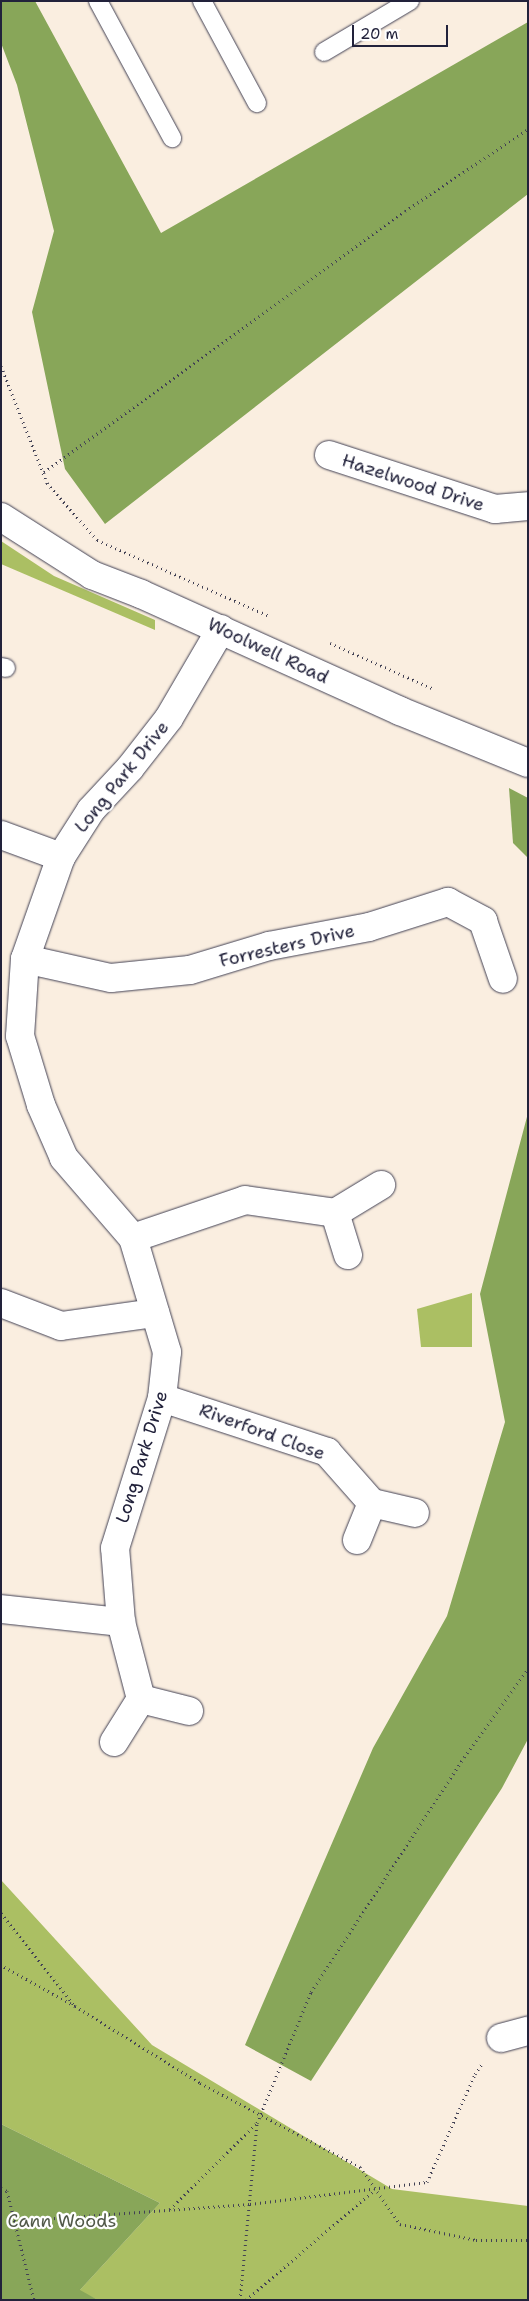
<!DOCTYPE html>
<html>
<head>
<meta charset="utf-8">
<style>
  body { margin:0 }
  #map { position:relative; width:529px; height:2301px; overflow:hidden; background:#faeee0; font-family:"Shantell Sans",sans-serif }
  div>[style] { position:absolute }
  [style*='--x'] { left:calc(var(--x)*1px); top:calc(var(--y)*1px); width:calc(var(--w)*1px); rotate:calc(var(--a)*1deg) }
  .green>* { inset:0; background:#abbf63 }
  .forest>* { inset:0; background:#88a659 }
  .path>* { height:3px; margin-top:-1.5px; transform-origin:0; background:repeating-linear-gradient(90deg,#424154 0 1px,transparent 0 5px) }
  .roads { filter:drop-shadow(0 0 1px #424154) drop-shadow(0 0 1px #424154) }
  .service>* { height:18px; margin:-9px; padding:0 9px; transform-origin:9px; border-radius:9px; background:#fff }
  .minor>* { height:28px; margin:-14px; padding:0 14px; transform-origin:14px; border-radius:14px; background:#fff }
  span { translate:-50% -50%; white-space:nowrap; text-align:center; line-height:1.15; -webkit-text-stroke:4.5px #fff; paint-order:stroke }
  .street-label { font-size:18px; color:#22223b }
  .park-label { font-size:18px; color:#525949 }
  .frame { position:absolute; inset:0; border:2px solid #22223b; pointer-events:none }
  .scale { position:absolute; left:352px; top:25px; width:96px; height:22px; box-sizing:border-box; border:2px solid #22223b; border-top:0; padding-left:6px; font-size:15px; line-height:18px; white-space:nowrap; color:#22223b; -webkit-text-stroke:4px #fff; paint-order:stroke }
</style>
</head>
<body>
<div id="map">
  <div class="green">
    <i style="clip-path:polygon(1px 541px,54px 576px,155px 620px,155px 630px,1px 564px)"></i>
    <i style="clip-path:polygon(472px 1293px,472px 1347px,421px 1347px,417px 1309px)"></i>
    <i style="clip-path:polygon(1px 1880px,152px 2045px,392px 2189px,528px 2206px,528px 2300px,98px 2300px,79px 2291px,160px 2203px,1px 2124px)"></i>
  </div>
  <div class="forest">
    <i style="clip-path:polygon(1px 1px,35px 1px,161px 233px,528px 22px,528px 194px,105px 524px,65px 469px,32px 312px,54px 231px,17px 85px,1px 43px)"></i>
    <i style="clip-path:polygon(509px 788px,528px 798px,528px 858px,513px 843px)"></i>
    <i style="clip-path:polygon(528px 1113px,528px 1739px,502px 1788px,311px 2081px,245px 2045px,373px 1748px,447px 1616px,505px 1422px,480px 1294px)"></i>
    <i style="clip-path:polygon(1px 2124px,160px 2203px,80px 2290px,98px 2300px,1px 2300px)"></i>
  </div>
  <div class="path">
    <i style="--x:1;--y:366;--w:126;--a:68.5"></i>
    <i style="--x:47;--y:483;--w:76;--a:48.7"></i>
    <i style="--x:97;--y:540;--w:188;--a:23.8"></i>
    <i style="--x:44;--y:472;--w:445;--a:-35.9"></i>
    <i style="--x:405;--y:211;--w:148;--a:-33.7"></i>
    <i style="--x:330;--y:643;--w:114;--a:23.9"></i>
    <i style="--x:1;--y:1913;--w:119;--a:51.5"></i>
    <i style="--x:75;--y:2006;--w:85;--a:-151"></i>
    <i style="--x:75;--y:2006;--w:147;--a:31.6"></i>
    <i style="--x:200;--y:2083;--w:181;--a:27.7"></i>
    <i style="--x:360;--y:2167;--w:70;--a:54.9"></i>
    <i style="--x:400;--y:2224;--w:78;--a:11.9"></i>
    <i style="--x:476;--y:2240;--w:52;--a:0"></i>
    <i style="--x:1;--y:2188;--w:7;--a:27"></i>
    <i style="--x:7;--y:2191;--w:112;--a:76.1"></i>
    <i style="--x:170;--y:2209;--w:121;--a:-44.7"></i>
    <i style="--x:14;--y:2221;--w:237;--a:-4.1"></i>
    <i style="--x:250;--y:2204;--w:178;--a:-7.1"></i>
    <i style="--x:427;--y:2182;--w:118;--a:-66"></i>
    <i style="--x:475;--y:2074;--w:14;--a:-56"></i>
    <i style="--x:240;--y:2300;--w:178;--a:-84.5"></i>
    <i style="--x:257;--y:2123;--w:142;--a:-67.6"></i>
    <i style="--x:311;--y:1992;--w:280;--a:-56.9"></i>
    <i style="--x:464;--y:1757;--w:109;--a:-54"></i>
    <i style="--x:246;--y:2300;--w:167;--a:-40.6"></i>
  </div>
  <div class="roads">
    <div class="service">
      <i style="--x:98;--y:1;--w:156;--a:61.6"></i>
      <i style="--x:202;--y:1;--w:116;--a:61.7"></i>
      <i style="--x:324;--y:52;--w:100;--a:-30.7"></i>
      <i style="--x:1;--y:667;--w:5;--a:11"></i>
    </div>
    <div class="minor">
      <i style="--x:329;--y:455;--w:175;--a:18"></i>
      <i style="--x:495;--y:509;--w:33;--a:-5"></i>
      <i style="--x:1;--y:517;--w:108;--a:32.5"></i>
      <i style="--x:92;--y:575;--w:53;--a:21.2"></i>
      <i style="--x:141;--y:594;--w:284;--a:24.3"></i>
      <i style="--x:400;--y:711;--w:138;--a:22.1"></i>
      <i style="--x:1;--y:835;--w:64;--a:20.1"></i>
      <i style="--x:25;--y:959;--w:88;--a:12.5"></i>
      <i style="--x:111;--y:978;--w:79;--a:-5.8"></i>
      <i style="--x:190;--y:970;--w:83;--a:-16.9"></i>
      <i style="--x:269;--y:946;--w:102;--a:-10.8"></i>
      <i style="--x:369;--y:927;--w:83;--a:-17.6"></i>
      <i style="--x:448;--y:902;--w:40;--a:28"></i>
      <i style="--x:483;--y:921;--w:61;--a:71"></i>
      <i style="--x:335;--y:1213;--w:54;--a:-31.3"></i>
      <i style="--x:133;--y:1238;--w:118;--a:-18.7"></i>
      <i style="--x:245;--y:1200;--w:91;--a:8.2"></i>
      <i style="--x:335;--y:1213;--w:44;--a:72.8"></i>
      <i style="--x:1;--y:1303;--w:64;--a:21"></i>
      <i style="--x:61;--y:1326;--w:95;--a:-7.9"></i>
      <i style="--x:162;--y:1398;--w:174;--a:18.1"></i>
      <i style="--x:327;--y:1452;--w:68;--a:48.6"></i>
      <i style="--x:372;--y:1503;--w:44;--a:13.1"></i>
      <i style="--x:357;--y:1540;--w:40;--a:-68"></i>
      <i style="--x:1;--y:1609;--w:121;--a:6.2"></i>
      <i style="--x:189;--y:1711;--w:49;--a:-166"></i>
      <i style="--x:141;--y:1699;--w:80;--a:-104.6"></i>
      <i style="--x:121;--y:1622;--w:74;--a:-94.6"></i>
      <i style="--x:115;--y:1548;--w:157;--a:-72.6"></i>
      <i style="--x:162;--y:1398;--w:46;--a:-83.8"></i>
      <i style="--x:167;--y:1352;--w:119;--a:-106.6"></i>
      <i style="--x:133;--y:1238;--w:106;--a:-130.8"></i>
      <i style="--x:64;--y:1158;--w:58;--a:-113.5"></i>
      <i style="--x:41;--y:1105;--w:72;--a:-106.9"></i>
      <i style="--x:20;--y:1036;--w:77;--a:-86.3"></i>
      <i style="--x:25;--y:959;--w:108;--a:-70.6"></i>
      <i style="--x:61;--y:857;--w:56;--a:-57.4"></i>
      <i style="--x:91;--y:810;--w:57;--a:-47.1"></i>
      <i style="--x:130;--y:768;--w:63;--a:-52"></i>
      <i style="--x:169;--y:718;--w:103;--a:-59.7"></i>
      <i style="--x:114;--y:1742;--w:51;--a:-57.9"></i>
      <i style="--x:501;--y:2038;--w:28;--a:-15"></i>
    </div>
  </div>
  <div class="street-label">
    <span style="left:413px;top:483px;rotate:18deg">Hazelwood Drive</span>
    <span style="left:268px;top:651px;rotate:25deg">Woolwell Road</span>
    <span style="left:122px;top:777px;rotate:-51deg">Long Park Drive</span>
    <span style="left:287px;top:946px;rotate:-13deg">Forresters Drive</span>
    <span style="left:262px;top:1432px;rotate:20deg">Riverford Close</span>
    <span style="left:142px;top:1457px;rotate:-73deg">Long Park Drive</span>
  </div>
  <div class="park-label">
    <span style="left:62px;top:2221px">Cann Woods</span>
  </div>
  <div class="frame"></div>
  <div class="scale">20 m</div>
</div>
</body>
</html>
